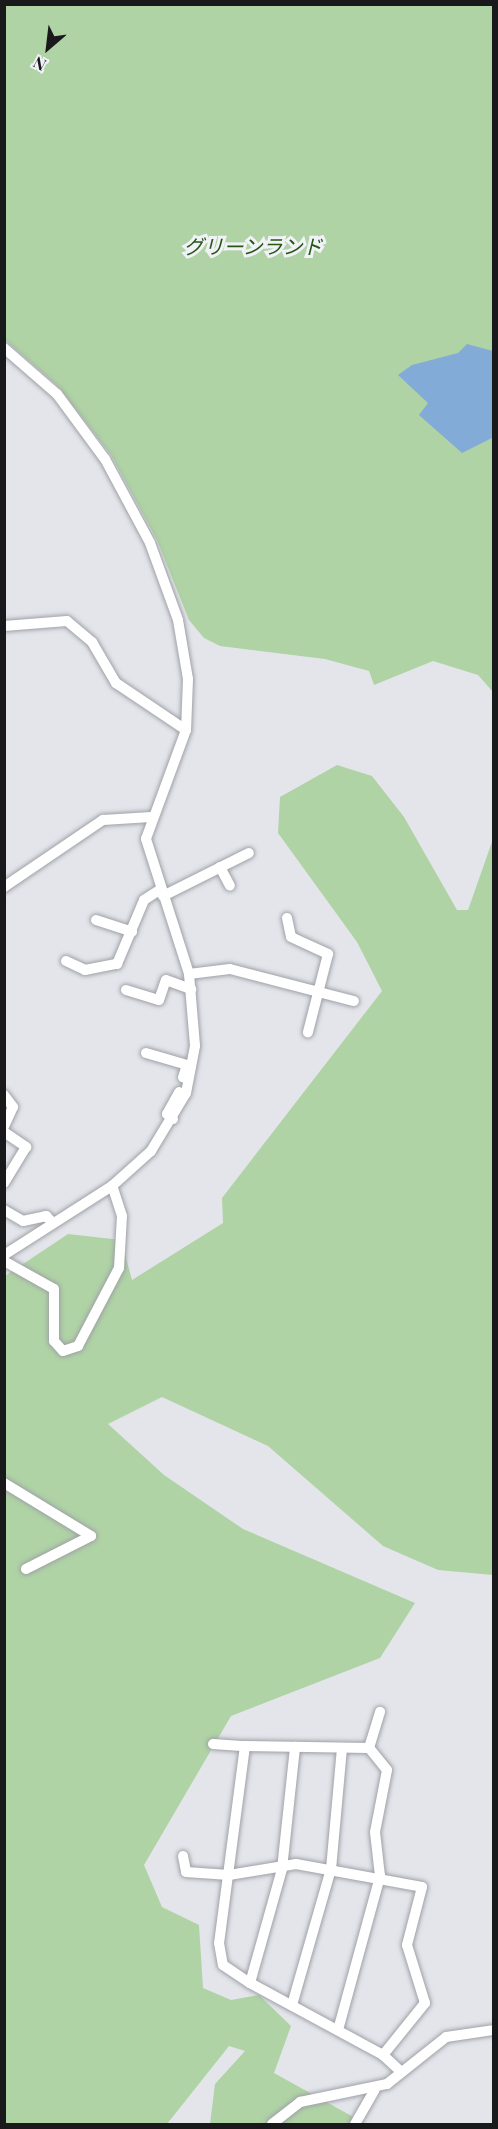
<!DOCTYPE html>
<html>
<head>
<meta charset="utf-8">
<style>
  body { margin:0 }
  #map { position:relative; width:498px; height:2129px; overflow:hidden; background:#e3e5eb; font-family:"Playfair Display","Noto Sans JP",serif }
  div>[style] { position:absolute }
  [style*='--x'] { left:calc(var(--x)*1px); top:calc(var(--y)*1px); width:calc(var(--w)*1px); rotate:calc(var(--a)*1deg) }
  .green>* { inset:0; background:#afd3a5 }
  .water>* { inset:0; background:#83abd7 }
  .roads { filter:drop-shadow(0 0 2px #9fa1a6) drop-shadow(0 0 2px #9fa1a6) }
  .minor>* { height:10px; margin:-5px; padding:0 5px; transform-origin:5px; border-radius:5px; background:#fff }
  span { translate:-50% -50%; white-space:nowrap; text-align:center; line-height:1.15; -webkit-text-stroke:6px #f1f2f8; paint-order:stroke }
  .park-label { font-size:20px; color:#275615; font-style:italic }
  .frame { position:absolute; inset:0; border:6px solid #19191b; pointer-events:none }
  .north { position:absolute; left:18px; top:18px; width:60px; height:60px; -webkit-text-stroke:4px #f1f2f8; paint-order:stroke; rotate:208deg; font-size:16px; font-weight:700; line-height:24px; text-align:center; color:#19191b }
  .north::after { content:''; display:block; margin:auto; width:21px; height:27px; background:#19191b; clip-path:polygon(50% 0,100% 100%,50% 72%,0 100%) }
</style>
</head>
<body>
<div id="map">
  <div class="green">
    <i style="clip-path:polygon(5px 5px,493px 5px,493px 692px,478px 675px,433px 661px,374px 685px,369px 671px,325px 659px,220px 646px,204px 638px,189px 620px,157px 540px,111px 455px,59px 387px,5px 340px)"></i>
    <i style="clip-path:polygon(337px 765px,372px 776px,404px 817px,457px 910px,468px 910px,493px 839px,493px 1575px,438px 1570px,383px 1546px,268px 1446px,162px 1397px,108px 1424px,164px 1475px,243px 1529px,415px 1603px,380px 1658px,231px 1716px,144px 1865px,162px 1907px,199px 1925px,203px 1988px,231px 2000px,259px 1995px,291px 2026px,274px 2073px,366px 2124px,210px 2124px,215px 2084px,245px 2051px,229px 2046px,167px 2124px,5px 2124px,5px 1276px,68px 1234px,121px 1240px,132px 1280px,223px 1223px,222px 1198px,382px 991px,357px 942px,278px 833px,280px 797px)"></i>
  </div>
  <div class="water">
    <i style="clip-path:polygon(467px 344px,493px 351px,494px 437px,462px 453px,419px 415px,428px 403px,398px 375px,412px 365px,458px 353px)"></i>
  </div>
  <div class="roads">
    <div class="minor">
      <i style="--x:4;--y:348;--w:70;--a:41"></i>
      <i style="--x:57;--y:394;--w:81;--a:53.6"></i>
      <i style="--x:105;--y:459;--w:95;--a:61.8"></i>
      <i style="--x:150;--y:543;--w:82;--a:70"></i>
      <i style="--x:178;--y:620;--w:60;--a:80.4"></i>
      <i style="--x:188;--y:679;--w:51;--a:92.2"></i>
      <i style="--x:186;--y:730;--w:116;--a:110.2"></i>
      <i style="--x:146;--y:839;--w:142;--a:72.3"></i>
      <i style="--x:189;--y:974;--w:72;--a:85.2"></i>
      <i style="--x:195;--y:1046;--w:48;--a:100.8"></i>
      <i style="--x:186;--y:1093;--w:68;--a:121.1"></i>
      <i style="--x:151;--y:1151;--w:52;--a:138.1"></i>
      <i style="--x:112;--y:1186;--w:128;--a:147.4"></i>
      <i style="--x:4;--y:626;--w:63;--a:-4.5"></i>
      <i style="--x:67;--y:621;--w:33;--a:40"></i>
      <i style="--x:92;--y:642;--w:48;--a:59.7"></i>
      <i style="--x:116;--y:683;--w:84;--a:33.9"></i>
      <i style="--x:220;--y:867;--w:21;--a:62"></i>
      <i style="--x:4;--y:887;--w:120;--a:-34.1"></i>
      <i style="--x:103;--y:820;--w:48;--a:-3.6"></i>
      <i style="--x:163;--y:896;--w:96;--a:-26.6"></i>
      <i style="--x:287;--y:918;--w:19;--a:78"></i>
      <i style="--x:291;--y:937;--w:41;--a:24.7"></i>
      <i style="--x:328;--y:954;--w:81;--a:104.4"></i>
      <i style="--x:96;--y:920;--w:38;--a:18"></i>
      <i style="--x:66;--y:961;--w:21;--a:25"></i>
      <i style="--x:85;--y:970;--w:33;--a:-11"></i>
      <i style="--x:117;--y:964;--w:69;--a:-67.1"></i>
      <i style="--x:144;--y:900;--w:20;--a:-33"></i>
      <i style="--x:189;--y:974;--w:41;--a:-7"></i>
      <i style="--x:230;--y:969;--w:128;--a:14.5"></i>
      <i style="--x:126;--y:990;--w:34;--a:17"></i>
      <i style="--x:159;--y:1000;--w:21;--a:-71"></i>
      <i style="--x:166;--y:980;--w:27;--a:20"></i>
      <i style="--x:146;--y:1053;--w:43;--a:16.3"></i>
      <i style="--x:187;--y:1065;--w:13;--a:108"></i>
      <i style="--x:4;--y:1095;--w:15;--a:53"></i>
      <i style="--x:13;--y:1107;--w:21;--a:115"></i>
      <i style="--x:173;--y:1119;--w:8;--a:-140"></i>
      <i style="--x:167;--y:1114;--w:25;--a:-61"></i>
      <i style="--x:4;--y:1132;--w:27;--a:34"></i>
      <i style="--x:26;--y:1147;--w:42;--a:121.4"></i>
      <i style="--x:4;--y:1210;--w:22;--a:30"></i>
      <i style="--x:23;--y:1221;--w:24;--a:-12"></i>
      <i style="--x:46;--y:1216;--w:10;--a:45"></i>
      <i style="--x:4;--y:1261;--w:57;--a:29.2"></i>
      <i style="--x:54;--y:1289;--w:52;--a:90"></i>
      <i style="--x:54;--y:1341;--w:13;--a:48"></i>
      <i style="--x:63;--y:1351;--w:16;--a:-18"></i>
      <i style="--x:78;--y:1346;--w:88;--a:-62.3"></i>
      <i style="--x:119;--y:1268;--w:52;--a:-86.7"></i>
      <i style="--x:122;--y:1216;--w:32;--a:-108"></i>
      <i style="--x:4;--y:1483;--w:102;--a:31.3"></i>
      <i style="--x:91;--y:1536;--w:73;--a:153.1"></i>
      <i style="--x:213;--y:1744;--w:32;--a:4"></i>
      <i style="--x:369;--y:1748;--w:38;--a:-73"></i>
      <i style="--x:183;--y:1856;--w:16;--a:79"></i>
      <i style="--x:186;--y:1872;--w:43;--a:4"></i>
      <i style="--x:229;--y:1875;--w:68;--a:-9.3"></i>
      <i style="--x:296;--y:1864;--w:128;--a:10.3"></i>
      <i style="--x:422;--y:1887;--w:60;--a:104.5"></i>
      <i style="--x:407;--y:1945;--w:61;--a:72.8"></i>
      <i style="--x:425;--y:2003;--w:67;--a:128.9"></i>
      <i style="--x:250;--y:1983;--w:118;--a:-74.3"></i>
      <i style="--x:282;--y:1869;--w:123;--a:-83.9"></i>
      <i style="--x:292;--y:2005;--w:141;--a:-74"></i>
      <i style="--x:331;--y:1869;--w:121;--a:-84.8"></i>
      <i style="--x:338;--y:2030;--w:160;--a:-74.7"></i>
      <i style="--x:380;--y:1876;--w:44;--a:-96.5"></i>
      <i style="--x:375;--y:1832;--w:63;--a:-79"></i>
      <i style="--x:387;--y:1770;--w:28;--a:-129"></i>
      <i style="--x:369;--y:1748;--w:124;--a:-179.1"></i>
      <i style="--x:245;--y:1746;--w:199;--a:97.5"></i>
      <i style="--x:219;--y:1943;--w:22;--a:80"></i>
      <i style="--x:223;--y:1965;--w:32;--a:34"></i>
      <i style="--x:250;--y:1983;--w:151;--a:28.4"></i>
      <i style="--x:383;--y:2055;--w:23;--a:43"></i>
      <i style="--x:272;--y:2124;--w:36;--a:-38"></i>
      <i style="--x:300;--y:2102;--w:89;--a:-11.7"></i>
      <i style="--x:387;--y:2084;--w:75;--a:-38.5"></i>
      <i style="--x:446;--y:2037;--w:49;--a:-8.3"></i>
      <i style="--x:355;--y:2124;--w:39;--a:-60"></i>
    </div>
  </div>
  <div class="park-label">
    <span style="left:253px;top:245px">グリーンランド</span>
  </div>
  <div class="frame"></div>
  <div class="north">N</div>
</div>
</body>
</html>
